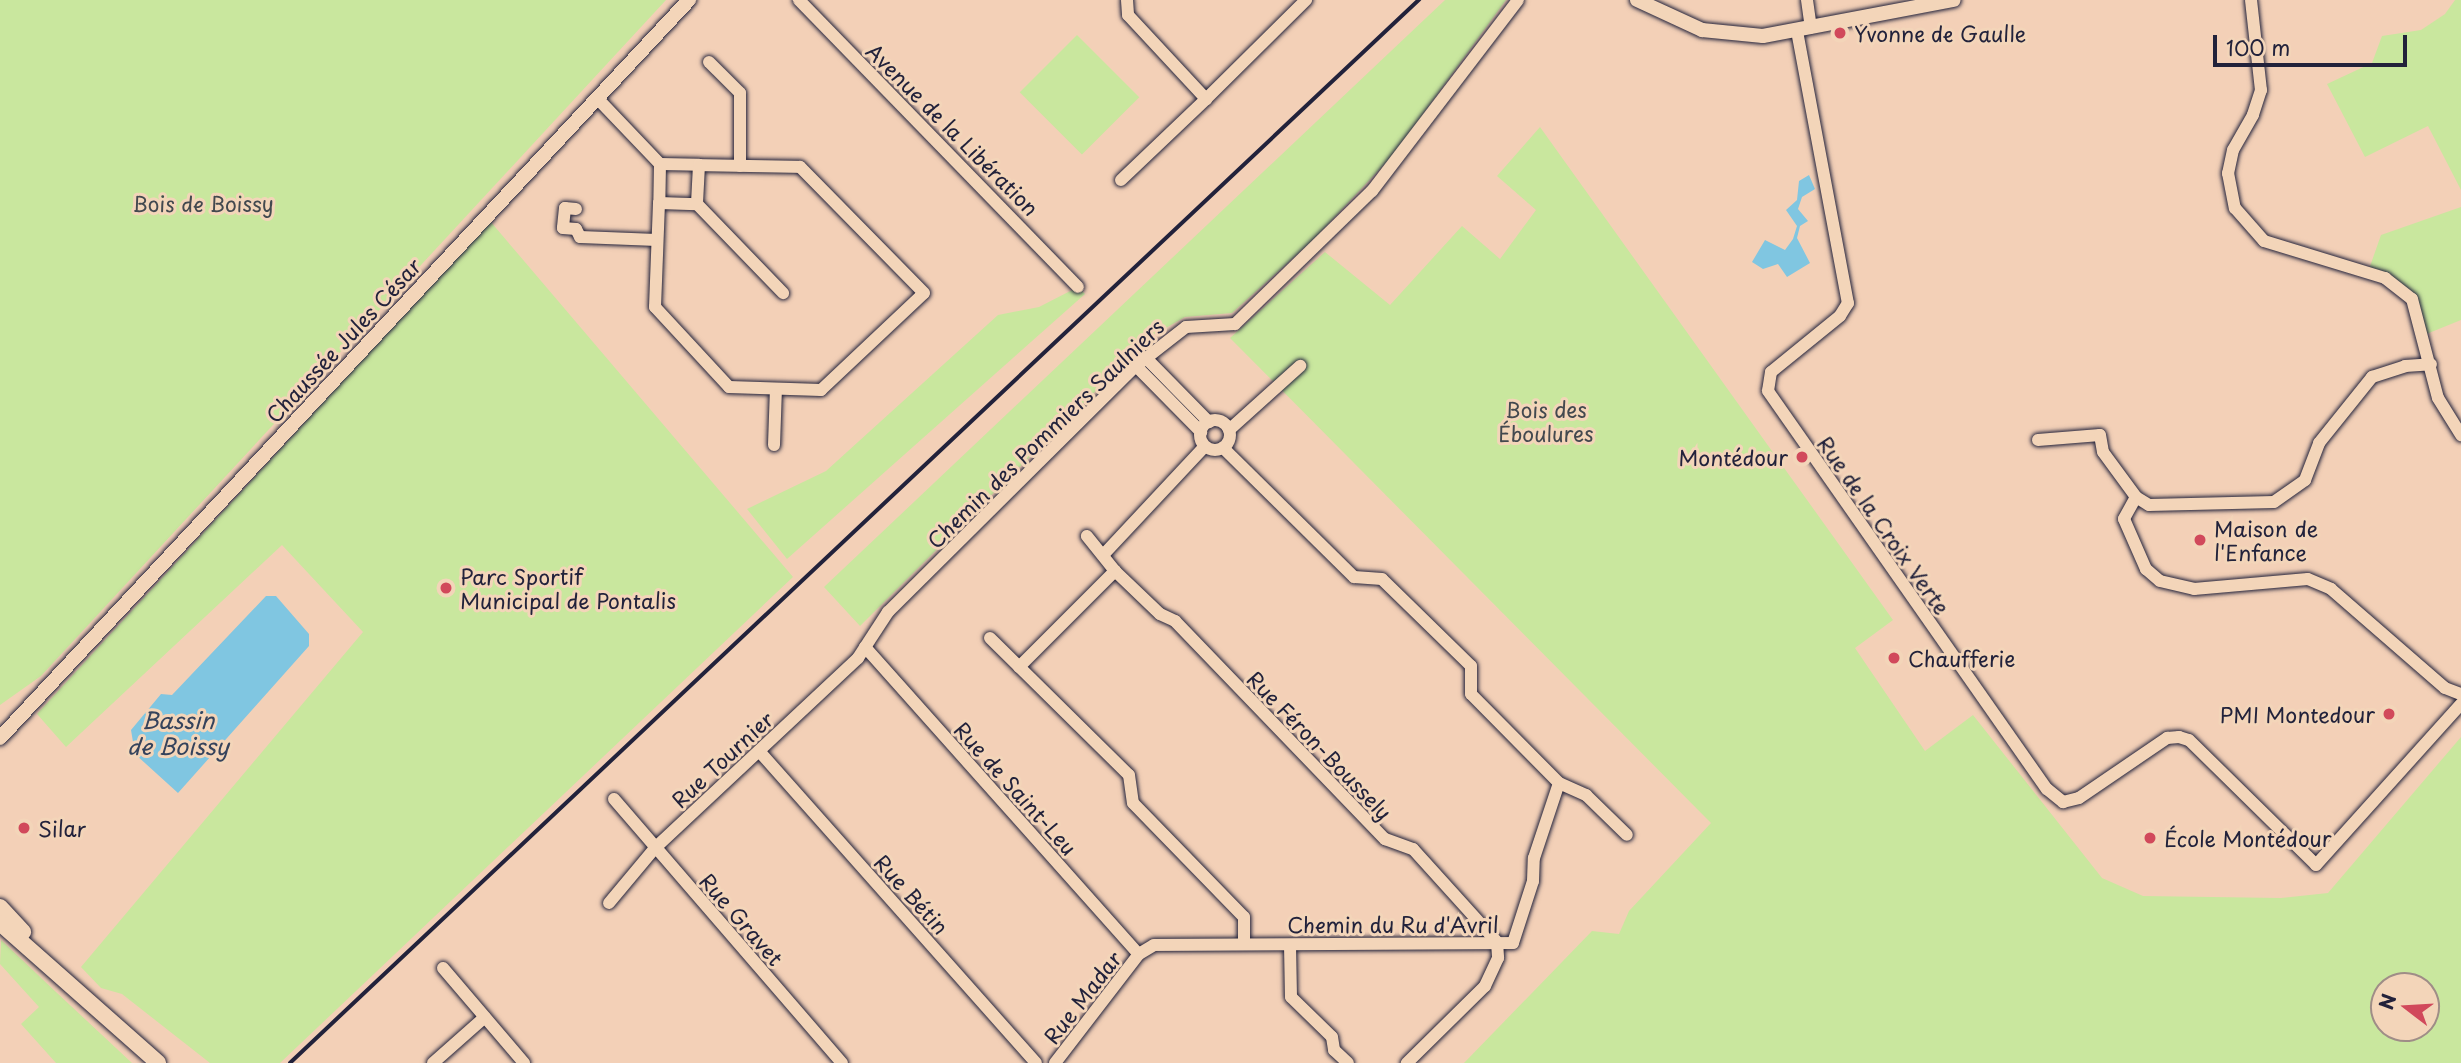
<!DOCTYPE html>
<html>
<head>
<meta charset="utf-8">
<style>
  body { margin:0 }
  #map { position:relative; width:2461px; height:1063px; overflow:hidden; background:#f3d0b7; font-family:"Playpen Sans",sans-serif }
  div>[style] { position:absolute }
  [style*='--x'] { left:calc(var(--x)*1px); top:calc(var(--y)*1px); width:calc(var(--w)*1px); rotate:calc(var(--a)*1deg) }
  .green>* { inset:0; background:#c9e79e; transform-origin:0 0 }
  .water>* { inset:0; background:#80c6e1 }
  .roads { filter:drop-shadow(0 0 2px #22223b) drop-shadow(0 0 2px #22223b) }
  .minor>* { height:12px; margin:-6px; padding:0 6px; transform-origin:6px; border-radius:6px; background:#f3d5b9 }
  .minor>.ring { margin:-6px; padding:0; box-sizing:content-box; background:none; border:12px solid #f3d5b9; border-radius:50% }
  .tertiary>* { height:14px; margin:-7px; padding:0 7px; transform-origin:7px; border-radius:7px; background:#f3d5b9 }
  .secondary>* { height:16px; margin:-8px; padding:0 8px; transform-origin:8px; border-radius:8px; background:#f3d5b9 }
  .rail>* { height:3.5px; margin:-1.75px; padding:0 1.75px; transform-origin:1.75px; border-radius:1.75px; background:#22223b }
  .dots>* { width:19px; height:19px; translate:-50% -50%; box-sizing:border-box; border:4px solid #f3d5b9; border-radius:50% }
  span { translate:-50% -50%; white-space:nowrap; text-align:center; line-height:1.15; -webkit-text-stroke:6px #f3d5b9; paint-order:stroke }
  .poi-label { font-size:21px; color:#22223b }
  .left { translate:0 -50%; text-align:left }
  .right { translate:-100% -50%; text-align:right }
  .street-label { font-size:21px; color:#22223b }
  .park-label { font-size:21px; color:#43494f }
  .water-label { font-size:23px; color:#35435c; font-style:italic }
  .north { position:absolute; left:2370px; top:972px; width:70px; height:70px; box-sizing:border-box; background:#f3d5b9; border:2px solid #9f8d87; border-radius:50%; rotate:287deg; font-size:19px; font-weight:700; line-height:28px; text-align:center; color:#22223b }
  .north::after { content:''; display:block; margin:auto; width:24px; height:32px; background:#d1495b; clip-path:polygon(50% 0,100% 100%,50% 72%,0 100%) }
  .scale { position:absolute; left:2213px; top:35px; width:194px; height:32px; box-sizing:border-box; border:4px solid #22223b; border-top:0; padding-left:9px; font-size:21px; line-height:24px; white-space:nowrap; color:#22223b; -webkit-text-stroke:5px #f3d5b9; paint-order:stroke }
</style>
</head>
<body>
<div id="map">
  <div class="green">
    <i style="clip-path:polygon(0 0,666px 0,41px 676px,0 705px)"></i>
    <i style="clip-path:polygon(1445px 0,1506px 0,1393px 155px,1313px 240px,1232px 313px,1185px 317px,1150px 337px,860px 626px,824px 587px)"></i>
    <i style="clip-path:polygon(2455px 0,2461px 0,2461px 190px,2428px 126px,2365px 157px,2327px 84px,2372px 63px,2382px 36px,2421px 30px,2445px 14px)"></i>
    <i style="left:1077px;top:35px;width:88px;height:81px;rotate:45deg"></i>
    <i style="clip-path:polygon(evenodd,1540px 127px,1893px 620px,1855px 648px,1925px 751px,1973px 715px,2102px 878px,2143px 896px,2281px 898px,2328px 893px,2461px 737px,2461px 1063px,1464px 1063px,1592px 931px,1619px 934px,1629px 911px,1711px 823px,1230px 338px,1325px 252px,1390px 305px,1462px 226px,1500px 259px,1536px 210px,1497px 176px,1540px 127px,2384px 986px,2426px 986px,2426px 1028px,2384px 1028px,2384px 986px)"></i>
    <i style="clip-path:polygon(2461px 207px,2461px 320px,2424px 335px,2412px 299px,2368px 272px,2381px 235px)"></i>
    <i style="clip-path:polygon(490px 221px,793px 577px,280px 1063px,210px 1063px,122px 994px,101px 988px,81px 967px,363px 632px,282px 545px,66px 747px,37px 714px)"></i>
    <i style="clip-path:polygon(1078px 287px,1085px 294px,787px 559px,747px 509px,826px 471px,998px 315px,1039px 307px)"></i>
    <i style="clip-path:polygon(1px 940px,56px 992px,132px 1063px,56px 1063px,21px 1024px,39px 1007px,0 964px)"></i>
  </div>
  <div class="water">
    <i style="clip-path:polygon(1809px 175px,1815px 189px,1802px 197px,1798px 209px,1808px 221px,1800px 226px,1797px 238px,1810px 263px,1787px 277px,1778px 264px,1763px 269px,1752px 262px,1765px 240px,1785px 250px,1793px 239px,1797px 226px,1786px 210px,1797px 200px,1799px 181px)"></i>
    <i style="clip-path:polygon(266px 596px,276px 596px,309px 634px,309px 646px,178px 793px,135px 754px,131px 730px,161px 694px,172px 695px)"></i>
  </div>
  <div class="roads">
    <div class="minor">
      <i style="--x:799;--y:0;--w:400;--a:45.8"></i>
      <i style="--x:1127;--y:0;--w:15;--a:86"></i>
      <i style="--x:1128;--y:15;--w:115;--a:47.1"></i>
      <i style="--x:1206;--y:99;--w:141;--a:-44.7"></i>
      <i style="--x:1807;--y:0;--w:28;--a:82"></i>
      <i style="--x:2251;--y:0;--w:91;--a:83.7"></i>
      <i style="--x:2261;--y:90;--w:26;--a:108"></i>
      <i style="--x:2253;--y:115;--w:40;--a:119.7"></i>
      <i style="--x:2233;--y:150;--w:24;--a:102"></i>
      <i style="--x:2228;--y:173;--w:36;--a:79"></i>
      <i style="--x:2235;--y:208;--w:44;--a:48.7"></i>
      <i style="--x:2264;--y:241;--w:127;--a:17"></i>
      <i style="--x:2385;--y:278;--w:34;--a:38"></i>
      <i style="--x:2412;--y:299;--w:102;--a:75.3"></i>
      <i style="--x:2438;--y:398;--w:44;--a:58.1"></i>
      <i style="--x:1797;--y:31;--w:277;--a:79.4"></i>
      <i style="--x:1848;--y:303;--w:15;--a:122"></i>
      <i style="--x:1840;--y:316;--w:89;--a:140.9"></i>
      <i style="--x:1771;--y:372;--w:19;--a:99"></i>
      <i style="--x:1768;--y:391;--w:486;--a:55"></i>
      <i style="--x:2047;--y:789;--w:21;--a:39"></i>
      <i style="--x:2063;--y:802;--w:16;--a:-14"></i>
      <i style="--x:2079;--y:798;--w:107;--a:-34.3"></i>
      <i style="--x:2167;--y:738;--w:12;--a:-5"></i>
      <i style="--x:2179;--y:737;--w:10;--a:17"></i>
      <i style="--x:2189;--y:740;--w:178;--a:44.5"></i>
      <i style="--x:2316;--y:865;--w:217;--a:-48"></i>
      <i style="--x:709;--y:62;--w:44;--a:45"></i>
      <i style="--x:740;--y:93;--w:73;--a:90"></i>
      <i style="--x:597;--y:98;--w:91;--a:46.3"></i>
      <i style="--x:660;--y:164;--w:39;--a:1"></i>
      <i style="--x:699;--y:165;--w:39;--a:93"></i>
      <i style="--x:697;--y:204;--w:124;--a:46"></i>
      <i style="--x:660;--y:164;--w:39;--a:91"></i>
      <i style="--x:659;--y:203;--w:38;--a:2"></i>
      <i style="--x:1121;--y:180;--w:117;--a:-43.6"></i>
      <i style="--x:659;--y:203;--w:104;--a:92.2"></i>
      <i style="--x:655;--y:307;--w:109;--a:47.2"></i>
      <i style="--x:729;--y:387;--w:92;--a:1.9"></i>
      <i style="--x:821;--y:390;--w:141;--a:-43.3"></i>
      <i style="--x:924;--y:293;--w:177;--a:-134.5"></i>
      <i style="--x:800;--y:167;--w:101;--a:-178.9"></i>
      <i style="--x:576;--y:209;--w:11;--a:-175"></i>
      <i style="--x:565;--y:208;--w:20;--a:96"></i>
      <i style="--x:563;--y:228;--w:13;--a:4"></i>
      <i style="--x:576;--y:229;--w:9;--a:63"></i>
      <i style="--x:580;--y:237;--w:77;--a:2.2"></i>
      <i style="--x:1146;--y:358;--w:90;--a:45.5"></i>
      <i style="--x:1136;--y:366;--w:93;--a:45.4"></i>
      <i class="ring" style="left:1200px;top:420px;width:18px;height:18px"></i>
      <i style="--x:1229;--y:430;--w:96;--a:-42"></i>
      <i style="--x:2038;--y:440;--w:62;--a:-4.6"></i>
      <i style="--x:2100;--y:435;--w:17;--a:80"></i>
      <i style="--x:2103;--y:452;--w:56;--a:53.7"></i>
      <i style="--x:2136;--y:497;--w:15;--a:32"></i>
      <i style="--x:2149;--y:505;--w:125;--a:-1.4"></i>
      <i style="--x:2274;--y:502;--w:38;--a:-35"></i>
      <i style="--x:2305;--y:480;--w:40;--a:-69"></i>
      <i style="--x:2319;--y:443;--w:85;--a:-51.2"></i>
      <i style="--x:2372;--y:377;--w:35;--a:-18"></i>
      <i style="--x:2405;--y:366;--w:26;--a:-4"></i>
      <i style="--x:774;--y:445;--w:56;--a:-88"></i>
      <i style="--x:2136;--y:497;--w:25;--a:119"></i>
      <i style="--x:2124;--y:519;--w:55;--a:66.3"></i>
      <i style="--x:2146;--y:569;--w:18;--a:41"></i>
      <i style="--x:2160;--y:581;--w:35;--a:13"></i>
      <i style="--x:2194;--y:589;--w:114;--a:-5"></i>
      <i style="--x:2308;--y:579;--w:25;--a:23"></i>
      <i style="--x:2331;--y:589;--w:151;--a:41"></i>
      <i style="--x:2445;--y:688;--w:17;--a:21"></i>
      <i style="--x:1105;--y:553;--w:146;--a:-46.9"></i>
      <i style="--x:1115;--y:571;--w:62;--a:43.7"></i>
      <i style="--x:1160;--y:614;--w:17;--a:25"></i>
      <i style="--x:1175;--y:621;--w:303;--a:46.1"></i>
      <i style="--x:1385;--y:839;--w:30;--a:20"></i>
      <i style="--x:1413;--y:849;--w:125;--a:47.9"></i>
      <i style="--x:1497;--y:942;--w:16;--a:86"></i>
      <i style="--x:1498;--y:958;--w:31;--a:115"></i>
      <i style="--x:1485;--y:986;--w:110;--a:135.4"></i>
      <i style="--x:990;--y:638;--w:195;--a:44.6"></i>
      <i style="--x:1129;--y:775;--w:28;--a:82"></i>
      <i style="--x:1133;--y:803;--w:159;--a:45.8"></i>
      <i style="--x:1244;--y:917;--w:26;--a:90"></i>
      <i style="--x:865;--y:647;--w:411;--a:48.3"></i>
      <i style="--x:1019;--y:667;--w:136;--a:-45"></i>
      <i style="--x:1115;--y:571;--w:45;--a:-128.7"></i>
      <i style="--x:759;--y:751;--w:417;--a:48.4"></i>
      <i style="--x:1559;--y:783;--w:30;--a:24"></i>
      <i style="--x:1586;--y:795;--w:57;--a:44.3"></i>
      <i style="--x:614;--y:799;--w:349;--a:49.2"></i>
      <i style="--x:609;--y:903;--w:72;--a:-50.1"></i>
      <i style="--x:655;--y:848;--w:278;--a:-43.1"></i>
      <i style="--x:858;--y:658;--w:55;--a:-56.9"></i>
      <i style="--x:888;--y:612;--w:349;--a:-44.8"></i>
      <i style="--x:1136;--y:366;--w:63;--a:-38"></i>
      <i style="--x:1186;--y:327;--w:49;--a:-3.5"></i>
      <i style="--x:1235;--y:324;--w:191;--a:-44.2"></i>
      <i style="--x:1372;--y:191;--w:240;--a:-52.6"></i>
      <i style="--x:1290;--y:945;--w:52;--a:88.9"></i>
      <i style="--x:1291;--y:997;--w:57;--a:44.3"></i>
      <i style="--x:1332;--y:1037;--w:13;--a:81"></i>
      <i style="--x:1334;--y:1050;--w:19;--a:43"></i>
      <i style="--x:443;--y:968;--w:125;--a:49.5"></i>
      <i style="--x:433;--y:1063;--w:69;--a:-41.5"></i>
      <i style="--x:1055;--y:1063;--w:138;--a:-52.4"></i>
      <i style="--x:1139;--y:954;--w:17;--a:-31"></i>
      <i style="--x:1154;--y:945;--w:359;--a:-0.3"></i>
      <i style="--x:1513;--y:943;--w:65;--a:-72.1"></i>
      <i style="--x:1533;--y:881;--w:23;--a:-88"></i>
      <i style="--x:1534;--y:858;--w:79;--a:-71.6"></i>
      <i style="--x:1559;--y:783;--w:125;--a:-134.7"></i>
      <i style="--x:1471;--y:694;--w:28;--a:-90"></i>
      <i style="--x:1471;--y:666;--w:124;--a:-135.7"></i>
      <i style="--x:1382;--y:579;--w:28;--a:-176"></i>
      <i style="--x:1354;--y:577;--w:184;--a:-135.4"></i>
    </div>
    <div class="tertiary">
      <i style="--x:1637;--y:0;--w:72;--a:24.8"></i>
      <i style="--x:1702;--y:30;--w:61;--a:5.6"></i>
      <i style="--x:1763;--y:36;--w:194;--a:-10.7"></i>
      <i style="--x:0;--y:738;--w:1010;--a:-46.97"></i>
    </div>
    <div class="secondary">
      <i style="--x:0;--y:907;--w:34;--a:47"></i>
      <i style="--x:0;--y:923;--w:211;--a:41.5"></i>
    </div>
  </div>
  <div class="rail">
    <i style="--x:290;--y:1063;--w:1551;--a:-43.28"></i>
  </div>
  <div class="dots">
    <i style="left:1840px;top:33px;background:#d1495b"></i>
    <i style="left:1802px;top:457px;background:#d1495b"></i>
    <i style="left:2200px;top:540px;background:#d1495b"></i>
    <i style="left:446px;top:588px;background:#d1495b"></i>
    <i style="left:1894px;top:658px;background:#d1495b"></i>
    <i style="left:2389px;top:714px;background:#d1495b"></i>
    <i style="left:24px;top:828px;background:#d1495b"></i>
    <i style="left:2150px;top:838px;background:#d1495b"></i>
  </div>
  <div class="poi-label">
    <span class="left" style="left:1854px;top:33px">Yvonne de Gaulle</span>
    <span class="right" style="left:1788px;top:457px">Montédour</span>
    <span class="left" style="left:2214px;top:540px">Maison de<br>l'Enfance</span>
    <span class="left" style="left:460px;top:588px">Parc Sportif<br>Municipal de Pontalis</span>
    <span class="left" style="left:1908px;top:658px">Chaufferie</span>
    <span class="right" style="left:2375px;top:714px">PMI Montedour</span>
    <span class="left" style="left:38px;top:828px">Silar</span>
    <span class="left" style="left:2164px;top:838px">École Montédour</span>
  </div>
  <div class="street-label">
    <span style="left:953px;top:129px;rotate:45deg">Avenue de la Libération</span>
    <span style="left:343px;top:340px;rotate:-47deg">Chaussée Jules César</span>
    <span style="left:1045px;top:433px;rotate:-44deg">Chemin des Pommiers Saulniers</span>
    <span style="left:1884px;top:525px;rotate:55deg">Rue de la Croix Verte</span>
    <span style="left:1320px;top:745px;rotate:46deg">Rue Féron-Boussely</span>
    <span style="left:722px;top:759px;rotate:-43deg">Rue Tournier</span>
    <span style="left:1016px;top:788px;rotate:48deg">Rue de Saint-Leu</span>
    <span style="left:912px;top:894px;rotate:48deg">Rue Bétin</span>
    <span style="left:742px;top:919px;rotate:49deg">Rue Gravet</span>
    <span style="left:1393px;top:924px">Chemin du Ru d'Avril</span>
    <span style="left:1082px;top:997px;rotate:-52deg">Rue Madar</span>
  </div>
  <div class="park-label">
    <span style="left:203px;top:203px">Bois de Boissy</span>
    <span style="left:1546px;top:421px">Bois des<br>Éboulures</span>
  </div>
  <div class="water-label">
    <span style="left:178px;top:733px">Bassin<br>de Boissy</span>
  </div>
  <div class="north">N</div>
  <div class="scale">100 m</div>
</div>
</body>
</html>
